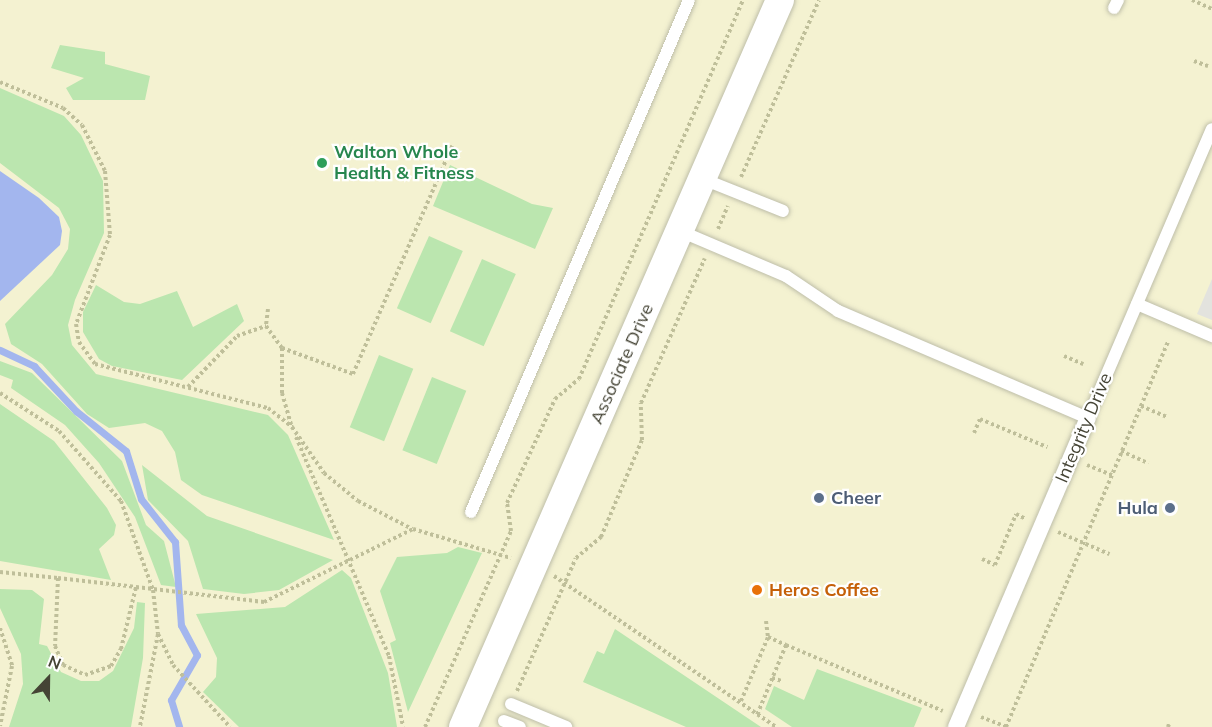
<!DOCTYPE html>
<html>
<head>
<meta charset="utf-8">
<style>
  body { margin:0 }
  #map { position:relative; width:1212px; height:727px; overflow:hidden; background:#f2f3e6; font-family:Mulish,sans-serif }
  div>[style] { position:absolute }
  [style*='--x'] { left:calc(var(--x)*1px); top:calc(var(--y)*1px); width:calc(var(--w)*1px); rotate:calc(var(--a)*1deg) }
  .commercial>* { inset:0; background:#f4f2d1; transform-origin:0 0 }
  .green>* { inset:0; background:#bbe6af; transform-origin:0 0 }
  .parking>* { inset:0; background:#e3e3de }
  .water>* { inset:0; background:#a3b6ee }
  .stream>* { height:7px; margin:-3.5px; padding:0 3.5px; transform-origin:3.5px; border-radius:3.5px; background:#a3b6ee }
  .path>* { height:4px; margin-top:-2px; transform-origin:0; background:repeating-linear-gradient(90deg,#bfbf9a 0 3px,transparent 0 6px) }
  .roads { filter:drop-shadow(0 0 2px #bebea9) drop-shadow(0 0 2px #bebea9) }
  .service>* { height:12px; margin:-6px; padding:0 6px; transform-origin:6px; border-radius:6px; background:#fff }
  .pedestrian>* { height:16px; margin:-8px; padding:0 8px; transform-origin:8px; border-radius:8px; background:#fff }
  .tertiary>* { height:28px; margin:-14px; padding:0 14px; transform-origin:14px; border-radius:14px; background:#fff }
  .dots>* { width:16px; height:16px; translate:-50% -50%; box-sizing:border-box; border:3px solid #fff; border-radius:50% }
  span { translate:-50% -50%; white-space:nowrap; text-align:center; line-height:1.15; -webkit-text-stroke:4.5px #fff; paint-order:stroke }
  .leisure-label { font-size:18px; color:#27864d; font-weight:700 }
  .left { translate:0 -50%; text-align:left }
  .street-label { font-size:18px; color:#454435 }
  .service-label { font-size:18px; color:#4e5e75; font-weight:700 }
  .right { translate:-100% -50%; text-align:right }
  .food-label { font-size:18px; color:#c56008; font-weight:700 }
  .north { position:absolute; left:18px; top:649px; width:60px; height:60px; -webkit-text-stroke:4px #fff; paint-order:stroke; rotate:22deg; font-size:16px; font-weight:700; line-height:24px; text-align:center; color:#454435 }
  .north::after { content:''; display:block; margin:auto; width:21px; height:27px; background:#454435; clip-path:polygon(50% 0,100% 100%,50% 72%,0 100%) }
</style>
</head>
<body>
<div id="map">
  <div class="commercial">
    <i style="left:0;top:0;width:1212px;height:727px"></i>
  </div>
  <div class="green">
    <i style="clip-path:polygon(60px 45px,105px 52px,105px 64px,150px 76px,145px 100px,73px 100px,66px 88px,84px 78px,51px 68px)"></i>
    <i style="clip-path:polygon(0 88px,64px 116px,81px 135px,103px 181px,104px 233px,75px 300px,68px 325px,72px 345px,96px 374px,268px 415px,288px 435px,334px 540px,202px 495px,181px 480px,175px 452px,162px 431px,145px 423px,109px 428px,87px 414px,42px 364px,11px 344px,5px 324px,52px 275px,68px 249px,70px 229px,59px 208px,0 163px)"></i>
    <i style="clip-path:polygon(450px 165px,532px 204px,553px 208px,535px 249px,433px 206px)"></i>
    <i style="left:429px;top:236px;width:37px;height:79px;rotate:24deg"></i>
    <i style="left:482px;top:259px;width:37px;height:79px;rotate:24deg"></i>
    <i style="clip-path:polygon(96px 285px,124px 302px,140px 304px,177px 291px,193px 327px,237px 304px,244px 321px,182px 380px,112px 366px,99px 359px,83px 332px,83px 312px)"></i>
    <i style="left:379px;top:355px;width:37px;height:78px;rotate:22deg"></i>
    <i style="clip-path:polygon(0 361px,32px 373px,122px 461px,146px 525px,164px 541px,176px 587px,161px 585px,135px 517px,99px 463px,65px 425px,11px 388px,13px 380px,0 375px)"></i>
    <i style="left:432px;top:377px;width:37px;height:79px;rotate:22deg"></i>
    <i style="clip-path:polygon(0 404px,54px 441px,107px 508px,116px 525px,114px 535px,99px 549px,111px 580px,0 561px)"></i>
    <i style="clip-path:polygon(142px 465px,207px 516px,333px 560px,279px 590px,244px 594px,203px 589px,188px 541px,148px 500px)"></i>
    <i style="clip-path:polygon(458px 547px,482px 553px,408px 712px,390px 643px,396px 640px,380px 591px,397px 557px,447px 553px)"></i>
    <i style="clip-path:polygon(342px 570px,351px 578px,388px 673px,397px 727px,239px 727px,203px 692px,216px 677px,217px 658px,196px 614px,285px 607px)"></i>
    <i style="clip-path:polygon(0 589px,32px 590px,44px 599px,39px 644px,47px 646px,61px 672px,81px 681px,99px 681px,113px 671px,134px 628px,137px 602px,145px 603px,143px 658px,131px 727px,9px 727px,23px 684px,21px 654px,0 608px)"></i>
    <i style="clip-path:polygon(615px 629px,761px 727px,686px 727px,583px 682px,597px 651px,604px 654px)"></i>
    <i style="clip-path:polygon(817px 669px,922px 708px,914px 727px,792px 727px,765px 709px,774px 686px,804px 700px)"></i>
  </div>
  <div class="parking">
    <i style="clip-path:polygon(1212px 279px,1212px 320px,1197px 314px)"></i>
  </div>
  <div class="water">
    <i style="clip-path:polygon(0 171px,39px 198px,59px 217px,62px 231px,60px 245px,0 301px)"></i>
  </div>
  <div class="stream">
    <i style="--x:0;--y:350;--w:38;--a:25"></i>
    <i style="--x:34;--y:366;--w:62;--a:47"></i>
    <i style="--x:76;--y:411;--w:64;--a:38.7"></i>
    <i style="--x:126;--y:451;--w:50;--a:72.6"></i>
    <i style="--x:141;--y:499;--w:55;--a:51.7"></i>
    <i style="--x:175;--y:542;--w:83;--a:85.9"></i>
    <i style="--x:181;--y:625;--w:34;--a:62"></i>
    <i style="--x:197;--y:655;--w:52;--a:120"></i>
    <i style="--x:171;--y:700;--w:28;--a:73"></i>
  </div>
  <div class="path">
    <i style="--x:1192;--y:0;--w:22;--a:24"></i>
    <i style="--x:1194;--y:61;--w:15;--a:20"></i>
    <i style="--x:0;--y:82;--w:68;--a:22.4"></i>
    <i style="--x:63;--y:108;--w:25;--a:42"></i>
    <i style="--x:82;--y:125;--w:51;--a:63.4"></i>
    <i style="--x:105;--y:171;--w:64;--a:85.5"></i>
    <i style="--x:110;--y:235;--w:95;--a:110.9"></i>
    <i style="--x:76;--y:324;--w:18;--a:81"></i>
    <i style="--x:79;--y:342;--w:27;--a:54"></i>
    <i style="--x:95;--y:364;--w:179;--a:14.3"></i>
    <i style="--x:268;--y:408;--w:31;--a:38"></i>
    <i style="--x:292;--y:427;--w:56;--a:55.2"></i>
    <i style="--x:324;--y:473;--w:44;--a:39.5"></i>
    <i style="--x:358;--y:501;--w:61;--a:27.4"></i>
    <i style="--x:741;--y:177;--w:193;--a:-66.2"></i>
    <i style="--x:718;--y:229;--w:25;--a:-67"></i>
    <i style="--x:268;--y:309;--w:17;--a:97"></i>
    <i style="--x:266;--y:326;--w:27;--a:54"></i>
    <i style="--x:282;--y:348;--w:45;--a:90"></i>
    <i style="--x:282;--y:393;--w:35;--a:74"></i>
    <i style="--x:282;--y:348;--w:76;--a:20.1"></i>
    <i style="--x:353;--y:374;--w:249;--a:-66.5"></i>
    <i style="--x:1064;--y:356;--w:21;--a:23"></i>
    <i style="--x:188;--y:387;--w:71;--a:-46.1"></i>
    <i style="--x:237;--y:336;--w:31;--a:-19"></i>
    <i style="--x:0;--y:393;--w:70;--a:32.8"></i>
    <i style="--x:59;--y:431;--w:94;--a:48.5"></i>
    <i style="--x:121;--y:501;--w:95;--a:70.2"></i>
    <i style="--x:153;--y:590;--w:44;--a:83.5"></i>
    <i style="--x:158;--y:634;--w:95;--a:101"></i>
    <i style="--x:1141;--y:406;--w:28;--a:23"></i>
    <i style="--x:974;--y:433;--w:15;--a:-67"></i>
    <i style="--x:980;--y:419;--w:73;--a:22.7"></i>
    <i style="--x:296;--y:437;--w:238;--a:67"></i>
    <i style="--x:389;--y:656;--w:72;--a:78.8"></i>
    <i style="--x:1121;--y:451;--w:30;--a:24"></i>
    <i style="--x:1087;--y:465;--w:27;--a:22"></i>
    <i style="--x:1058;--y:532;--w:56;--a:23.3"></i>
    <i style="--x:982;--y:559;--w:14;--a:25"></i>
    <i style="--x:995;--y:565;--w:55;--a:-67.6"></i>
    <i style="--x:1016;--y:514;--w:11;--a:27"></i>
    <i style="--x:0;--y:572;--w:58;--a:5.9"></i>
    <i style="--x:58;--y:578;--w:68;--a:92.5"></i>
    <i style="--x:55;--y:646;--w:21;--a:67"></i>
    <i style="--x:63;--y:665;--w:24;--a:24"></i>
    <i style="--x:85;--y:675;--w:28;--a:-19"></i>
    <i style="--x:111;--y:666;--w:20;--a:-60"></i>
    <i style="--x:121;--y:649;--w:64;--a:-76.4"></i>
    <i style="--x:136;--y:587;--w:129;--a:6.7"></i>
    <i style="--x:264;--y:602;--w:166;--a:-26.1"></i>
    <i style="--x:413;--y:529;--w:102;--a:16.5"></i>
    <i style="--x:554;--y:576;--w:268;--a:34.2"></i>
    <i style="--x:58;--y:578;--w:79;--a:6.6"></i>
    <i style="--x:766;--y:621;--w:16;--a:83"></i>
    <i style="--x:0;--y:628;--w:40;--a:72"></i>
    <i style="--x:12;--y:666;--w:61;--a:101.3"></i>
    <i style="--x:158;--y:634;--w:34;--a:64"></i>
    <i style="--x:173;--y:665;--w:84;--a:47.4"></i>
    <i style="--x:786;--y:645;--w:170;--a:22.8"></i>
    <i style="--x:772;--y:678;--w:10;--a:17"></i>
    <i style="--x:517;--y:691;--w:145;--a:-66.1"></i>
    <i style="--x:576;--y:558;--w:33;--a:-40"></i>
    <i style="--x:601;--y:537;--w:105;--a:-67.1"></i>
    <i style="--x:642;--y:440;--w:37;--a:-92"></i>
    <i style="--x:641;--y:403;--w:158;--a:-66.2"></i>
    <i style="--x:741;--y:701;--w:69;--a:-67.1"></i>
    <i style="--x:768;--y:637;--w:20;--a:24"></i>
    <i style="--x:786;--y:645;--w:76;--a:112.5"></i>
    <i style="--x:981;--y:717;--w:28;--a:21"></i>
    <i style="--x:425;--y:727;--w:214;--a:-66.3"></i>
    <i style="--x:511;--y:531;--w:28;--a:-98"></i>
    <i style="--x:507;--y:503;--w:115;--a:-65.2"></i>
    <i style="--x:555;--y:399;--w:31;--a:-40"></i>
    <i style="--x:579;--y:379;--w:413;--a:-66.6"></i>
    <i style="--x:1006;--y:727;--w:418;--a:-67.2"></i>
    <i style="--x:1168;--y:727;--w:3;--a:-72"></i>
  </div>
  <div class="roads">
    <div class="service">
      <i style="--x:1114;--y:8;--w:9;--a:-63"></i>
      <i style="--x:703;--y:179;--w:86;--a:21.8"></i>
      <i style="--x:680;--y:231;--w:115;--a:23"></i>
      <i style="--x:786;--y:276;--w:63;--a:33.9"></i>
      <i style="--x:838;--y:311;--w:272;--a:23.2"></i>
      <i style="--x:1088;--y:418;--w:314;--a:-66.8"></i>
      <i style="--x:1137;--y:304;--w:82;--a:23.1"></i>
      <i style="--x:471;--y:512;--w:556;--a:-66.94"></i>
      <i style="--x:511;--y:704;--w:60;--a:22.7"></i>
      <i style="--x:504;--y:721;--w:17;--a:21"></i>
    </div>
    <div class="pedestrian">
      <i style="--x:956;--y:727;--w:336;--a:-66.9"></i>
    </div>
    <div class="tertiary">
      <i style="--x:463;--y:727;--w:793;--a:-66.44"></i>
    </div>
  </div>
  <div class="dots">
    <i style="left:322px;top:163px;background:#2e9e5b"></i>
    <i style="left:819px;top:498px;background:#5c6f8a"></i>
    <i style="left:1170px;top:508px;background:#5c6f8a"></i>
    <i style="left:757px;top:590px;background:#e8710a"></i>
  </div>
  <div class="leisure-label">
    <span class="left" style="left:334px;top:163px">Walton Whole<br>Health &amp; Fitness</span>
  </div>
  <div class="street-label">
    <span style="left:622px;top:364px;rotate:-66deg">Associate Drive</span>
    <span style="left:1084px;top:428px;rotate:-67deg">Integrity Drive</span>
  </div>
  <div class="service-label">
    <span class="left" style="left:831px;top:498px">Cheer</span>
    <span class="right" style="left:1158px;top:508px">Hula</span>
  </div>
  <div class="food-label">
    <span class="left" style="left:769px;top:590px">Heros Coffee</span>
  </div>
  <div class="north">N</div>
</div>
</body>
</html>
